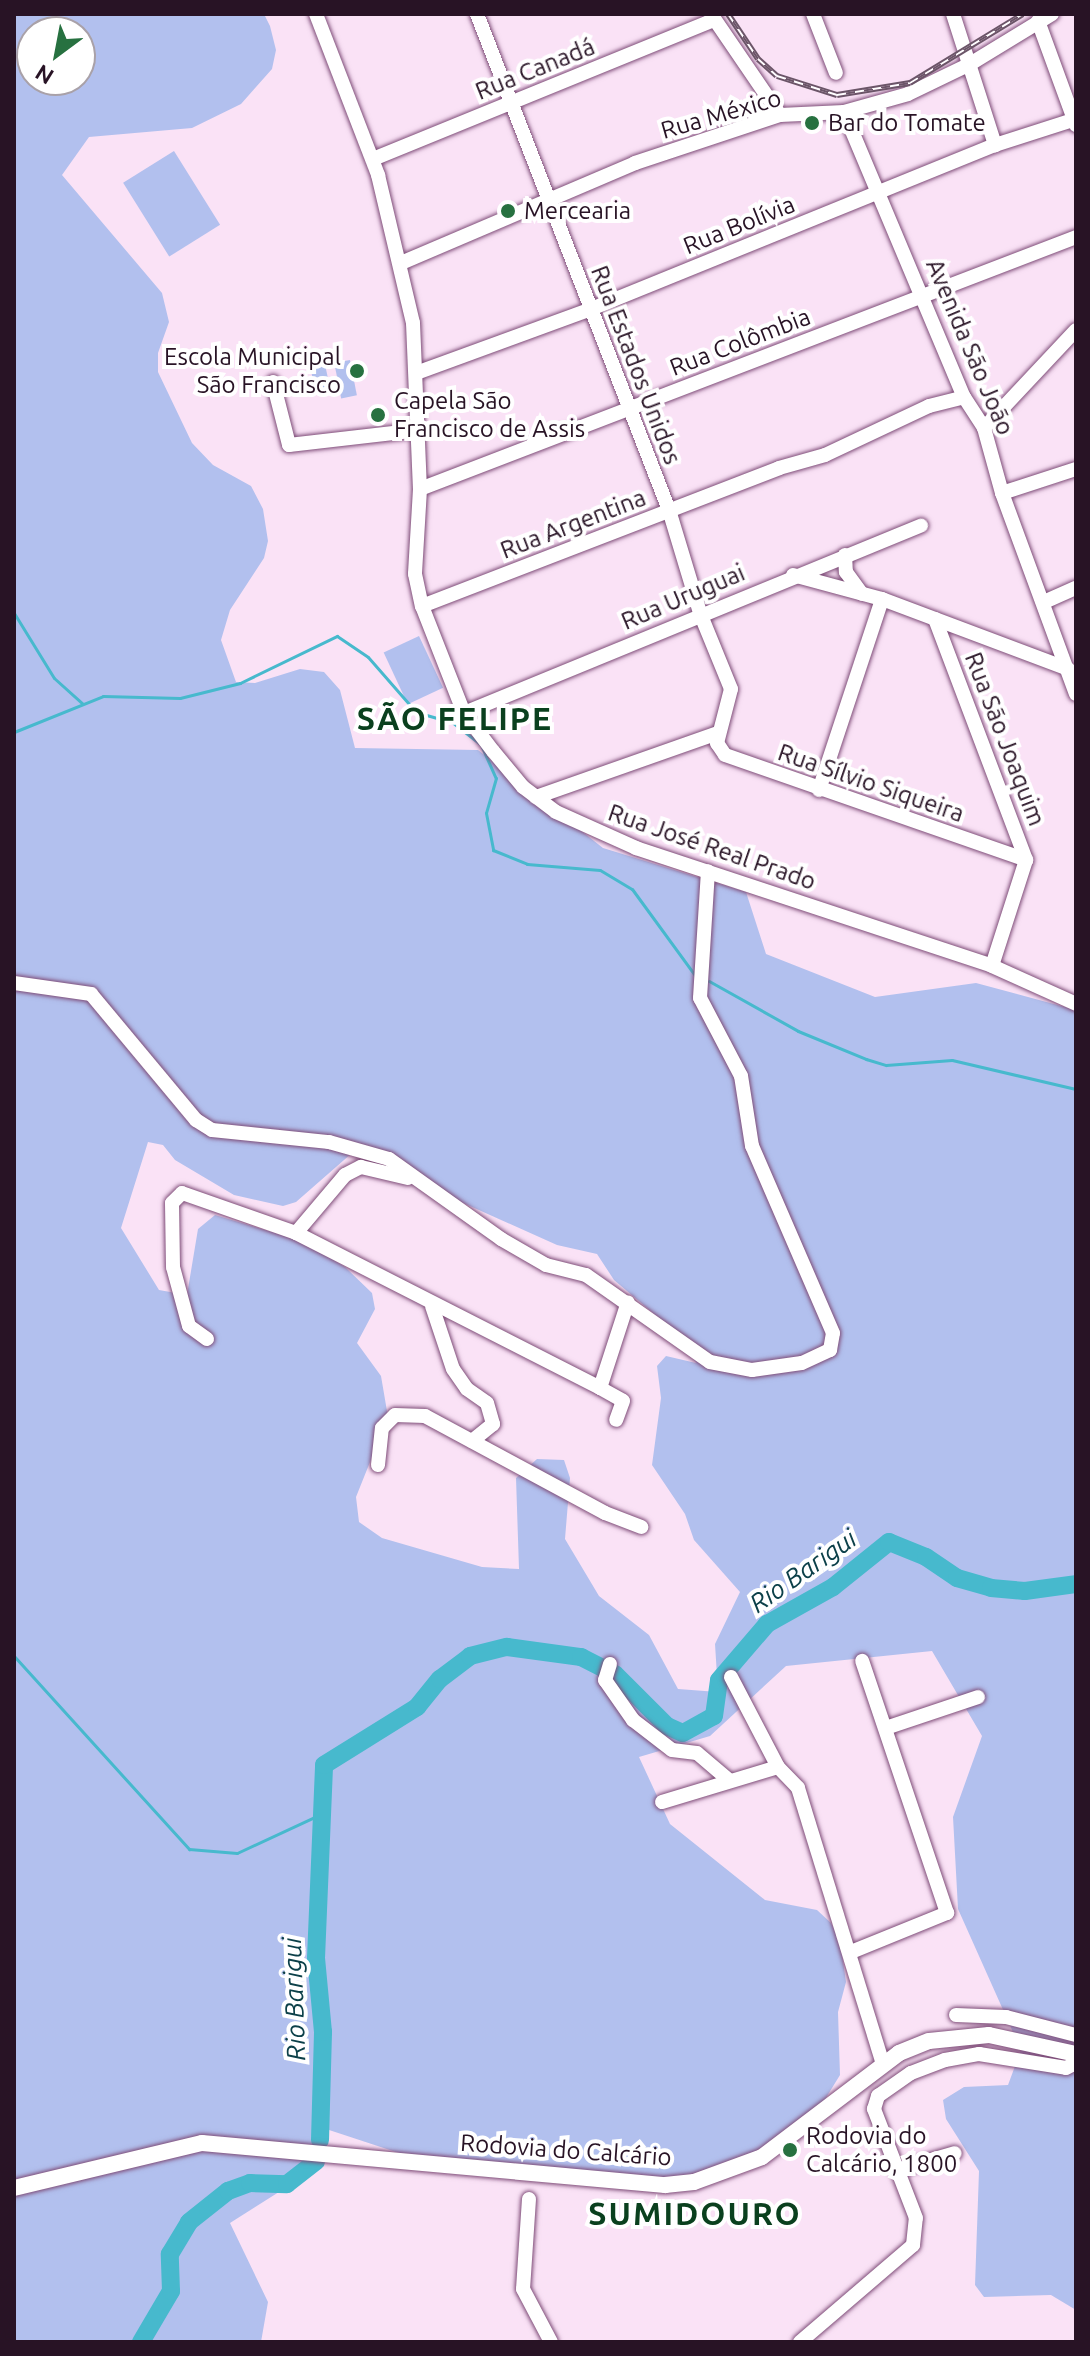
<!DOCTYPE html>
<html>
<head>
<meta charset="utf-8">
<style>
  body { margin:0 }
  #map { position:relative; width:1090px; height:2356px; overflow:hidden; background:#fae2f6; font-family:Ubuntu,sans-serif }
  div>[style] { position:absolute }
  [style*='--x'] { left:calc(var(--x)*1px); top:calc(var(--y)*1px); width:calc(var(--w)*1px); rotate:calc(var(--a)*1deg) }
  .green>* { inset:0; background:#b2c0ee; transform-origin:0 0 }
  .stream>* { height:3px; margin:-1.5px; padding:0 1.5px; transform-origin:1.5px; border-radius:1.5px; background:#47b9cd }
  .river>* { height:18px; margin:-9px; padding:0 9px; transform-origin:9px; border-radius:9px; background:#47b9cd }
  .roads { filter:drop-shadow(0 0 2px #7e4c78) drop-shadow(0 0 2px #7e4c78) }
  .minor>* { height:14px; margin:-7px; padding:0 7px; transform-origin:7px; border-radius:7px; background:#fff }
  .major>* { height:16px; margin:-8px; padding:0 8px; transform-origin:8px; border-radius:8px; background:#fff }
  .rail>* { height:6px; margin-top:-3px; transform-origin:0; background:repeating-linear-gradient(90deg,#fff 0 9px,#6b5568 0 18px); box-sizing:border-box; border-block:2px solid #6b5568 }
  .dots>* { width:22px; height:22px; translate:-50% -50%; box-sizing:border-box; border:4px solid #fff; border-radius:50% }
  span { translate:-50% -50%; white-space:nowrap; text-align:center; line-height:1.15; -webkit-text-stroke:8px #fff; paint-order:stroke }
  .street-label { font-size:24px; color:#281325 }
  .poi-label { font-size:24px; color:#281325 }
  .left { translate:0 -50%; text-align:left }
  .right { translate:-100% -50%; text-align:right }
  .water-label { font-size:26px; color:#0c4049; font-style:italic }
  .district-label { font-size:32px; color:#0a401e; font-weight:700; letter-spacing:2px }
  .frame { position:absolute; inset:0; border:16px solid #281325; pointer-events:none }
  .north { position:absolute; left:16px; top:16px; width:80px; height:80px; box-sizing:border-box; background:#fff; border:2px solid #a9a1a8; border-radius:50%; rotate:212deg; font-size:22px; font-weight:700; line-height:32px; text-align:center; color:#281325 }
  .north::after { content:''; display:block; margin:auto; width:28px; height:36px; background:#277140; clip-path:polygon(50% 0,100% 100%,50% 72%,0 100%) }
</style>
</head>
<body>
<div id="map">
  <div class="green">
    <i style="clip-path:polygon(evenodd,14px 14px,264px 14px,270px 26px,276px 50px,272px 69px,241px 104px,192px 128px,89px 137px,62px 175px,162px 293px,169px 322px,158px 353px,158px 372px,192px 443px,213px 465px,251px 486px,263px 509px,268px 541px,264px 558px,230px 610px,221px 640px,236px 682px,255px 683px,300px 669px,324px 672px,340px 690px,355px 748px,478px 750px,603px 848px,746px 892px,766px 954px,875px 997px,976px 983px,1076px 1010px,1076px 2310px,1051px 2295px,984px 2297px,975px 2285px,979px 2171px,946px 2119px,943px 2100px,964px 2087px,1008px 2085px,1021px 2050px,958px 1909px,953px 1817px,982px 1736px,932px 1651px,786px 1666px,710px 1736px,639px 1757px,670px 1824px,765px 1900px,817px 1910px,831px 1923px,840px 1940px,846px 1982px,838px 2012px,840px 2075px,824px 2101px,778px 2145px,679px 2179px,402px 2154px,323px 2128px,290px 2185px,230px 2223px,268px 2302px,261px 2342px,14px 2342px,14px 14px,32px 32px,80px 32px,80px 80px,32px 80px,32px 32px,14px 14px,148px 1142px,163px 1145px,175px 1160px,234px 1195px,283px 1206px,296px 1202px,352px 1153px,557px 1245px,597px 1254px,614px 1280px,685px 1340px,696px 1363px,666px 1356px,657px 1366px,661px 1398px,652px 1465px,685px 1514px,694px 1540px,740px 1592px,715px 1644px,718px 1692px,678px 1689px,649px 1635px,599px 1596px,565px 1539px,570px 1478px,564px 1460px,537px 1459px,516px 1478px,519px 1569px,482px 1567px,382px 1538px,359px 1522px,356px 1497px,388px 1417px,381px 1376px,357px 1343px,375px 1309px,372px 1293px,345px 1267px,302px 1241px,215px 1215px,198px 1229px,187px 1295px,159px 1290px,121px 1228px,148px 1142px)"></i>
    <i style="left:174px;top:151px;width:87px;height:60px;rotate:58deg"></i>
    <i style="left:323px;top:355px;width:33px;height:15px;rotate:78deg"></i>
    <i style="left:350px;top:360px;width:36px;height:16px;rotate:79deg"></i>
    <i style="left:419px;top:636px;width:57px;height:39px;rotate:65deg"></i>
  </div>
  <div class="stream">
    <i style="--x:14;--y:613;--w:76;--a:58.4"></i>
    <i style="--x:54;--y:678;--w:38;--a:42"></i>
    <i style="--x:14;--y:732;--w:96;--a:-22"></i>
    <i style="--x:103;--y:696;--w:77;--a:1.5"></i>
    <i style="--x:180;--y:698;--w:62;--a:-14"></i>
    <i style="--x:240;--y:683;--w:108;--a:-25.9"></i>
    <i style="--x:337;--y:636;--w:37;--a:34"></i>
    <i style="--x:368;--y:657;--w:73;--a:48.9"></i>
    <i style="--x:416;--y:712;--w:37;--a:16"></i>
    <i style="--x:452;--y:722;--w:37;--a:38"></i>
    <i style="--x:481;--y:745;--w:36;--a:66"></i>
    <i style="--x:496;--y:778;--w:36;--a:106"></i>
    <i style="--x:486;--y:813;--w:38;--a:79"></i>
    <i style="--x:493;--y:850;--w:37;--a:22"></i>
    <i style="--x:527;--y:864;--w:73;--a:4.7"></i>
    <i style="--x:600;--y:870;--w:37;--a:31"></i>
    <i style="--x:632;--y:889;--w:110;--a:53.9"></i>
    <i style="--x:709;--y:981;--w:102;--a:29.3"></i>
    <i style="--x:798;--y:1031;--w:74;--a:22.4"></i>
    <i style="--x:866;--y:1059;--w:21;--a:17"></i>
    <i style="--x:886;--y:1065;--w:66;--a:-4.3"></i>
    <i style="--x:952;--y:1060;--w:127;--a:13.2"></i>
    <i style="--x:14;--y:1656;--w:261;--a:47.8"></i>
    <i style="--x:189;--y:1849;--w:48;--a:4.8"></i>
    <i style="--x:237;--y:1853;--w:90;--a:-24.9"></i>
  </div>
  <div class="river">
    <i style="--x:320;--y:2140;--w:108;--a:-88.4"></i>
    <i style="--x:323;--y:2032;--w:74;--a:-95.4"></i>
    <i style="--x:316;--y:1958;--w:193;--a:-87.6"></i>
    <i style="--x:324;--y:1765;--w:110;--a:-31.9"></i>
    <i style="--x:417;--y:1707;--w:36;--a:-51"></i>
    <i style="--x:440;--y:1679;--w:38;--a:-37"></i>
    <i style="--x:470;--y:1656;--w:38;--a:-14"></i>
    <i style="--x:507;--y:1647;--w:75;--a:7.7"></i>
    <i style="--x:581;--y:1657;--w:38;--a:27"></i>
    <i style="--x:615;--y:1674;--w:74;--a:45"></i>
    <i style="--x:667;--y:1726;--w:17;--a:24"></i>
    <i style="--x:683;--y:1733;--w:35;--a:-29"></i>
    <i style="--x:714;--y:1716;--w:36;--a:-82"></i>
    <i style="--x:719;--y:1680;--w:74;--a:-49.4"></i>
    <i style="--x:767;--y:1624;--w:76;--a:-29.3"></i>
    <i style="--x:833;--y:1587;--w:72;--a:-38.8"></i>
    <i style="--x:889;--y:1542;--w:40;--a:22"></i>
    <i style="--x:926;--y:1557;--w:37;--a:34"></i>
    <i style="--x:957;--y:1578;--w:35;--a:16"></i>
    <i style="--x:991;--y:1588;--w:34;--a:5"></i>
    <i style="--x:1025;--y:1591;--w:51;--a:-7.8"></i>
    <i style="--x:141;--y:2342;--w:59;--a:-59.5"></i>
    <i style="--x:171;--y:2291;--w:37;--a:-92"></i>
    <i style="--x:170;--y:2254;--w:37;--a:-59"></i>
    <i style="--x:189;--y:2222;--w:50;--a:-38.5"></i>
    <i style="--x:228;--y:2191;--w:23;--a:-20"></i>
    <i style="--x:250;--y:2183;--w:37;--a:2"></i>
    <i style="--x:287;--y:2184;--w:37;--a:-38"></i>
  </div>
  <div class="roads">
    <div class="minor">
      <i style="--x:316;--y:14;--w:173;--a:68.9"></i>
      <i style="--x:378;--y:175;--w:152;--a:76.7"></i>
      <i style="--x:413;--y:323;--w:166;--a:87.6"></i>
      <i style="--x:420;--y:489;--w:85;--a:93.4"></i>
      <i style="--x:415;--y:574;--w:33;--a:78"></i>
      <i style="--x:422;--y:606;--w:115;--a:68.6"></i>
      <i style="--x:464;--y:713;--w:48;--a:52.7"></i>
      <i style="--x:493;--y:751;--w:47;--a:50.2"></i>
      <i style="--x:523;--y:787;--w:41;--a:37.1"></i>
      <i style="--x:556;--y:812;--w:88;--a:24.2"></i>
      <i style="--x:636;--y:848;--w:375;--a:18.3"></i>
      <i style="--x:992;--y:966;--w:92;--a:24.3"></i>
      <i style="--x:477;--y:14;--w:532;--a:68.84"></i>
      <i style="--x:669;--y:510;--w:108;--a:73.2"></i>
      <i style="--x:700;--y:613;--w:82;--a:67.8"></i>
      <i style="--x:731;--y:689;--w:56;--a:104.5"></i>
      <i style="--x:717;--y:743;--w:14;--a:56"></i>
      <i style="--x:725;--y:755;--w:319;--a:19.2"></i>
      <i style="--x:711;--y:14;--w:122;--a:55.7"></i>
      <i style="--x:813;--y:14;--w:63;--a:68.7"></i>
      <i style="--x:953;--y:14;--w:138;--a:72.2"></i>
      <i style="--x:1038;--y:21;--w:111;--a:69.9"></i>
      <i style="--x:844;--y:112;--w:309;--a:67.2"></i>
      <i style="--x:964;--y:397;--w:37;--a:57"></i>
      <i style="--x:984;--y:428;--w:67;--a:74.5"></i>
      <i style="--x:1002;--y:493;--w:214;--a:69.8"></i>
      <i style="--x:373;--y:159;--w:368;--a:-22.2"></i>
      <i style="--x:401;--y:263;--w:254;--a:-23.1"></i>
      <i style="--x:635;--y:163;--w:153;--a:-18.3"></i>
      <i style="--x:780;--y:115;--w:64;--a:-2.7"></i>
      <i style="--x:844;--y:112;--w:66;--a:-15.7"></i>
      <i style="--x:908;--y:94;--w:69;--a:-25.8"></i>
      <i style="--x:970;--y:64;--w:96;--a:-31.4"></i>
      <i style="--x:419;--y:372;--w:183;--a:-20.1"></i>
      <i style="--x:591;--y:309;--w:436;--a:-22.1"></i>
      <i style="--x:995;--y:145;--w:85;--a:-17.8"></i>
      <i style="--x:273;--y:382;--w:65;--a:75.7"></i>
      <i style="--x:289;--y:445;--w:131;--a:-6.6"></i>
      <i style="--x:984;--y:428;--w:134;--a:-46.8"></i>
      <i style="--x:420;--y:489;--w:703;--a:-21.01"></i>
      <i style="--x:1002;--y:493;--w:78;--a:-18"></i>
      <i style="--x:845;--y:555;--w:17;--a:87"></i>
      <i style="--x:846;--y:572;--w:27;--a:54"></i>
      <i style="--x:793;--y:575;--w:92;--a:15.1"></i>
      <i style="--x:882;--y:599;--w:199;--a:20.6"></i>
      <i style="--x:1044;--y:602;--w:35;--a:-24"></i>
      <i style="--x:422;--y:606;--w:383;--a:-21.1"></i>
      <i style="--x:779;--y:468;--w:48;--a:-15.8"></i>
      <i style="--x:825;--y:455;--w:115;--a:-25.2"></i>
      <i style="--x:929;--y:406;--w:36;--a:-14"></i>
      <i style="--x:935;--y:619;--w:258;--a:69.3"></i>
      <i style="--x:1026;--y:860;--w:111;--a:107.8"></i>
      <i style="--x:464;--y:713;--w:494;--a:-22.3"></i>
      <i style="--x:819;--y:790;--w:201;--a:-71.7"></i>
      <i style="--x:536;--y:797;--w:193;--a:-19.4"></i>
      <i style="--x:14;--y:983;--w:78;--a:8.1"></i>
      <i style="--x:91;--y:994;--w:164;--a:50.2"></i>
      <i style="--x:196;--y:1120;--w:19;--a:32"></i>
      <i style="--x:212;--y:1130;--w:118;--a:5.9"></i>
      <i style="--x:329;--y:1142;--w:62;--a:15.8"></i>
      <i style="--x:389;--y:1159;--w:138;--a:35.5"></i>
      <i style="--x:501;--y:1239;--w:52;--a:30"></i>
      <i style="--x:546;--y:1265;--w:41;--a:14"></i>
      <i style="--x:586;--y:1275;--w:151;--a:35.1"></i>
      <i style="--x:710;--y:1362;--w:43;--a:10.8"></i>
      <i style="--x:752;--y:1370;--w:50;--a:-8"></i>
      <i style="--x:802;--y:1363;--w:31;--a:-25"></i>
      <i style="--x:830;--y:1350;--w:17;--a:-80"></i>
      <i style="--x:833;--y:1333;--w:204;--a:-113.4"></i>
      <i style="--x:752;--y:1146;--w:71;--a:-98.9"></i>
      <i style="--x:741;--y:1076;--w:88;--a:-117.7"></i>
      <i style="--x:700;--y:998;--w:127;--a:-86.4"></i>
      <i style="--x:296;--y:1233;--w:76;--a:-49.8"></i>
      <i style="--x:345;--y:1175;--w:18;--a:-27"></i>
      <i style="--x:361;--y:1167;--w:48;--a:13.2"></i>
      <i style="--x:432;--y:1306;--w:66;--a:71.6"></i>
      <i style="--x:453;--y:1369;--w:24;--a:55"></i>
      <i style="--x:467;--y:1389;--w:24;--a:35"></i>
      <i style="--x:487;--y:1403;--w:22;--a:74"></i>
      <i style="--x:493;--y:1424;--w:27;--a:141"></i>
      <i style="--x:207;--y:1339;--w:22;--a:-144"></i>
      <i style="--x:189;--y:1326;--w:61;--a:-105.2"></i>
      <i style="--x:173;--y:1267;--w:64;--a:-90.9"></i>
      <i style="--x:172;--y:1203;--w:14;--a:-45"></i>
      <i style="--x:182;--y:1193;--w:121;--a:19.3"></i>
      <i style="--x:296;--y:1233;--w:341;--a:27"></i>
      <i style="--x:600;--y:1388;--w:26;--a:29"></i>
      <i style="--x:623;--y:1401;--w:20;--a:110"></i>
      <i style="--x:600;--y:1388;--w:90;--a:-72"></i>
      <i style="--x:378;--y:1465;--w:37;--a:-84"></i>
      <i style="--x:382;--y:1428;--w:18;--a:-45"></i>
      <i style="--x:395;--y:1415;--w:30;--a:2"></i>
      <i style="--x:425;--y:1416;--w:204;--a:28.3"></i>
      <i style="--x:605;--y:1513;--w:39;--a:21"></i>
      <i style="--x:610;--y:1664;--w:17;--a:107"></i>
      <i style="--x:605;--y:1680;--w:49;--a:55"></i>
      <i style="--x:633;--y:1720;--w:49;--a:37.6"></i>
      <i style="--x:672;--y:1750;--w:25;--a:7"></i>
      <i style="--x:697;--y:1753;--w:43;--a:40.3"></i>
      <i style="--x:731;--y:1677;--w:102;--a:62.4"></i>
      <i style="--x:778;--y:1767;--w:29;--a:46"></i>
      <i style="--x:798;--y:1788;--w:289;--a:72.9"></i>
      <i style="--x:886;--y:1728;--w:97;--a:-18.6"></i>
      <i style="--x:662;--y:1802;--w:121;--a:-16.8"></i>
      <i style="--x:851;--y:1952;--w:104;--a:-22.1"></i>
      <i style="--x:947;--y:1913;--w:266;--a:-108.6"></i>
      <i style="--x:956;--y:2015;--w:50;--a:2.3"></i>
      <i style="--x:1006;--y:2017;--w:72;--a:14.4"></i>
      <i style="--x:897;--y:2170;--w:60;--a:-16.3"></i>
      <i style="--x:529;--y:2199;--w:90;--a:93.8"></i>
      <i style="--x:523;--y:2289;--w:60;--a:62.2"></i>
      <i style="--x:800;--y:2342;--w:149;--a:-40.6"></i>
      <i style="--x:913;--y:2245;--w:27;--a:-84"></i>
      <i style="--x:916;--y:2218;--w:117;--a:-111.1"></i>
      <i style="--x:874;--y:2109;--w:14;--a:-73"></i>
      <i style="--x:878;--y:2096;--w:40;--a:-34.9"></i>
      <i style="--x:911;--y:2073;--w:36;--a:-21"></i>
      <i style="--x:945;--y:2060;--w:35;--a:-10"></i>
      <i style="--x:979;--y:2054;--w:88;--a:9.1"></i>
      <i style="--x:1066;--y:2068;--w:11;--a:-27"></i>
    </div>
    <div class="major">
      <i style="--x:14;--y:2188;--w:193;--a:-13.5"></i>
      <i style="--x:202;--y:2143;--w:465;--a:5.2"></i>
      <i style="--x:665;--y:2185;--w:29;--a:-6"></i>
      <i style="--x:694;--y:2182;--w:72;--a:-20.2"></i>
      <i style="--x:762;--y:2157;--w:172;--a:-37.2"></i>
      <i style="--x:899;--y:2053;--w:32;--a:-22"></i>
      <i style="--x:929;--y:2041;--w:60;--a:-5.7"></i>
      <i style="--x:989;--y:2035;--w:89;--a:12.3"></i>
    </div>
  </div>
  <div class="rail">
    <i style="--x:728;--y:14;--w:54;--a:56.3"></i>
    <i style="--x:758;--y:59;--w:25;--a:42"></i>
    <i style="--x:777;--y:76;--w:63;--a:17.6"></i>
    <i style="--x:837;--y:95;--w:74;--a:-9.3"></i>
    <i style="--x:910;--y:83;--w:132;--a:-31.4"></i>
  </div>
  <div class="dots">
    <i style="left:812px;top:123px;background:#277140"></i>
    <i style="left:508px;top:211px;background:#277140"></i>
    <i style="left:357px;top:371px;background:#277140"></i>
    <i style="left:378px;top:415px;background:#277140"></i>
    <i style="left:790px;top:2150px;background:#277140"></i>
  </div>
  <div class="street-label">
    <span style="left:535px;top:69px;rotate:-22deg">Rua Canadá</span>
    <span style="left:721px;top:114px;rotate:-16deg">Rua México</span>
    <span style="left:739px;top:225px;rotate:-22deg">Rua Bolívia</span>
    <span style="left:740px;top:342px;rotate:-21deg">Rua Colômbia</span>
    <span style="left:970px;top:347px;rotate:67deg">Avenida São João</span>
    <span style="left:636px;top:365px;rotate:69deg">Rua Estados Unidos</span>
    <span style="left:573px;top:524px;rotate:-21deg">Rua Argentina</span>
    <span style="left:683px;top:597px;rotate:-23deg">Rua Uruguai</span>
    <span style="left:1005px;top:739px;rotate:69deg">Rua São Joaquim</span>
    <span style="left:871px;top:783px;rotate:19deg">Rua Sílvio Siqueira</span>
    <span style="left:712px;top:847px;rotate:19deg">Rua José Real Prado</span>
    <span style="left:566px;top:2150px;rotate:4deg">Rodovia do Calcário</span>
  </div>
  <div class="poi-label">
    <span class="left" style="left:828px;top:123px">Bar do Tomate</span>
    <span class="left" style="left:524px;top:211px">Mercearia</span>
    <span class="right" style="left:341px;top:371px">Escola Municipal<br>São Francisco</span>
    <span class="left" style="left:394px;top:415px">Capela São<br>Francisco de Assis</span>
    <span class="left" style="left:806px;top:2150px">Rodovia do<br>Calcário, 1800</span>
  </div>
  <div class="water-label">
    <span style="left:803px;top:1571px;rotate:-35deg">Rio Barigui</span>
    <span style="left:294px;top:1999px;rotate:-92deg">Rio Barigui</span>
  </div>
  <div class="district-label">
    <span style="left:455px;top:718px">SÃO FELIPE</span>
    <span style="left:695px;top:2213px">SUMIDOURO</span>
  </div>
  <div class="frame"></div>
  <div class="north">N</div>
</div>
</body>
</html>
